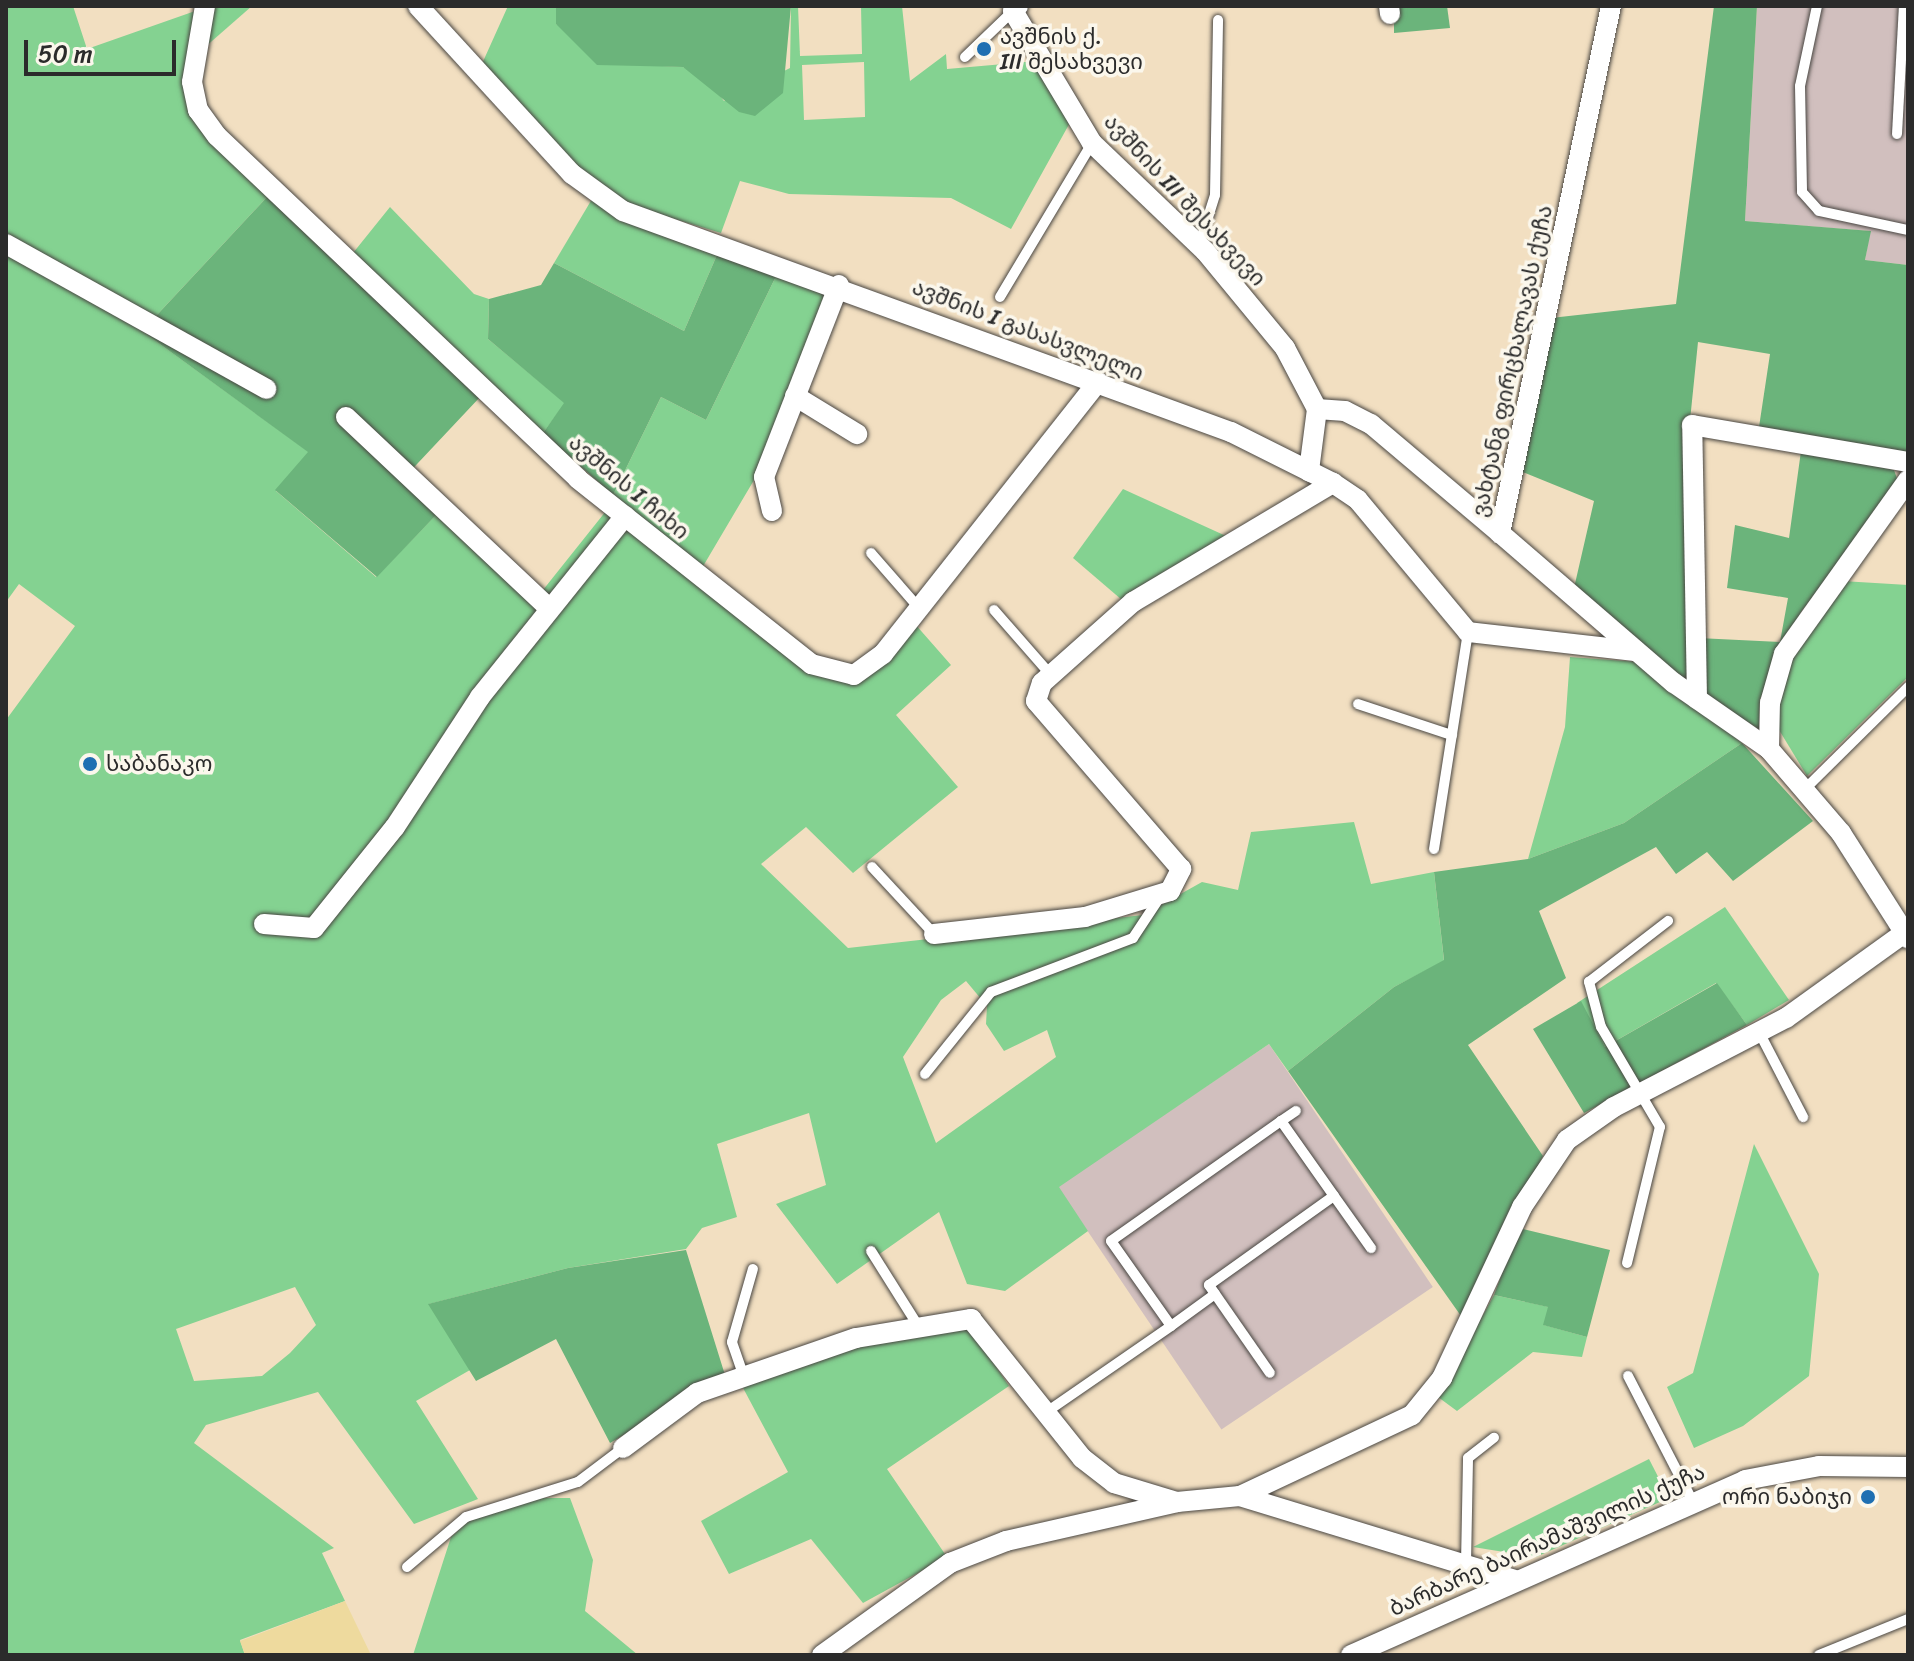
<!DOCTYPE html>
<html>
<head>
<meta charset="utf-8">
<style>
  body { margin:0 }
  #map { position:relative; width:1914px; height:1661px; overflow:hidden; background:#f2dfc1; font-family:Sriracha,"Noto Sans Georgian",sans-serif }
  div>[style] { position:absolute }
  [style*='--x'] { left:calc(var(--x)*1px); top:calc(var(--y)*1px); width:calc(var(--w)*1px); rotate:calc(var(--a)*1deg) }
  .industrial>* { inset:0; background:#d1bfbe; transform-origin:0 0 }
  .green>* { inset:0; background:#84d291 }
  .forest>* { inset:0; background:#6bb47b }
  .sand>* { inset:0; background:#eeda9e }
  .roads { filter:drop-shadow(0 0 2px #494642) drop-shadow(0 0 2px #494642) }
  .lane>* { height:10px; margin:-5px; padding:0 5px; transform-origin:5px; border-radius:5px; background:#fff }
  .street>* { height:20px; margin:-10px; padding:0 10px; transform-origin:10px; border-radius:10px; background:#fff }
  .dots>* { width:22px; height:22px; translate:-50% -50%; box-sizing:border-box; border:4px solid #fbf7ec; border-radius:50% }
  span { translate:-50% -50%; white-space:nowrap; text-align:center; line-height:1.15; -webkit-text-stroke:7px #fbf7ec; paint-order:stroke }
  .poi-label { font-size:22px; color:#2b2b2b }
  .left { translate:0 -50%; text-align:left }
  .right { translate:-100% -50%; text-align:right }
  .street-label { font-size:22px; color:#2b2b2b }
  .frame { position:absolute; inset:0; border:8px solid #2b2b2b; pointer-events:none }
  .scale { position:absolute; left:24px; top:40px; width:152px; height:36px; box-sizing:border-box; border:4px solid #2b2b2b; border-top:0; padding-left:10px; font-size:24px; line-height:28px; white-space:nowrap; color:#2b2b2b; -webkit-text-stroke:6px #fbf7ec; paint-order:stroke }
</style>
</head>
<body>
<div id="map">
  <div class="industrial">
    <i style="clip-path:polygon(1757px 6px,1908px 6px,1908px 265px,1865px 260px,1870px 231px,1745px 221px)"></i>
    <i style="left:1269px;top:1044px;width:293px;height:255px;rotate:56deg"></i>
  </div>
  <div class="green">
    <i style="clip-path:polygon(evenodd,73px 6px,87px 49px,198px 10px,185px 85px,268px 196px,142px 331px,309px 452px,276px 491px,376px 577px,438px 513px,535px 600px,606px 511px,856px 683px,915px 624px,951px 665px,896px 715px,958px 787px,853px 873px,806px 827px,761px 864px,848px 948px,1143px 915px,1202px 882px,1238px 890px,1251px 832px,1354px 822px,1371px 884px,1434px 872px,1444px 961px,1394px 987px,1288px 1071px,1269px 1044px,1059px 1187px,1088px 1231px,1005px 1291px,967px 1284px,939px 1212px,837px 1284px,776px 1204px,826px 1185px,809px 1113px,717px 1144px,737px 1217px,702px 1228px,686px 1249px,568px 1268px,429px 1304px,470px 1370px,416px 1401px,478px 1499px,414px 1524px,318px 1392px,206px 1425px,194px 1443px,334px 1548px,322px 1553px,345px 1601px,240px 1640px,245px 1655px,6px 1655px,6px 720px,75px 626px,19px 584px,6px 602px,6px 8px,73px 6px,966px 981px,987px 1006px,986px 1024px,1004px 1051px,1047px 1030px,1056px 1057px,936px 1143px,903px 1057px,941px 1000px,966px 981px,73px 6px,295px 1287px,316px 1325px,290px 1353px,262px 1376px,194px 1381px,176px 1329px,295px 1287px)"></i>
    <i style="clip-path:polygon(210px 6px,252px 6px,204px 48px)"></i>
    <i style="clip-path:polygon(evenodd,508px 6px,556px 6px,556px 24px,642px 65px,683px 67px,708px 80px,724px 101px,790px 68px,791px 6px,798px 6px,800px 56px,862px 54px,861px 6px,902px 6px,910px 81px,946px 54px,947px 69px,1037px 61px,1072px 119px,1011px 229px,951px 198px,789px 194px,740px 181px,721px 233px,632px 206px,578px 171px,481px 66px,508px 6px,864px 62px,865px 117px,804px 120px,802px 65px,864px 62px)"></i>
    <i style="clip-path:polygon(592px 199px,720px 248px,684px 331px,554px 263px)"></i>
    <i style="clip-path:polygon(390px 207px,474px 294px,489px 299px,488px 339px,565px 403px,543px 433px,353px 253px)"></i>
    <i style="clip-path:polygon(780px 268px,830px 291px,757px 475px,702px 568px,613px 495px,661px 397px,706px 420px)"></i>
    <i style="clip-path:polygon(1123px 489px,1226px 536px,1122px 600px,1073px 558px)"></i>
    <i style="clip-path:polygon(1842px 581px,1908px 585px,1908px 677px,1807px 776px,1776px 725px,1777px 693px,1788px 657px)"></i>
    <i style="clip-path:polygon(1570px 657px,1639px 662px,1742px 743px,1624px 823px,1528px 859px,1565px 727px)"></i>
    <i style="clip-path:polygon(1725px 907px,1789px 1000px,1747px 1025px,1716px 983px,1605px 1047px,1577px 1003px)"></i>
    <i style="clip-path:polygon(1754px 1144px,1819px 1274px,1809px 1376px,1743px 1426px,1694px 1448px,1667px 1387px,1693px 1373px)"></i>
    <i style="clip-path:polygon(1494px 1295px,1549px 1307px,1544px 1325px,1587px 1337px,1582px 1357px,1533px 1352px,1457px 1411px,1438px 1397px)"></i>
    <i style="clip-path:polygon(945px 1326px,972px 1331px,1009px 1386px,887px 1469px,947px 1557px,863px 1603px,811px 1539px,729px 1574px,701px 1521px,788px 1472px,742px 1386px,890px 1335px)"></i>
    <i style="clip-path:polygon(1649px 1459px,1669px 1498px,1536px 1557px,1473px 1547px)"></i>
    <i style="clip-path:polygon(537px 1498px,570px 1498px,593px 1560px,585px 1611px,638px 1655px,413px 1655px,451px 1537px,471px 1519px)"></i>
  </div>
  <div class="forest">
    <i style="clip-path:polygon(556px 6px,791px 6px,783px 93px,755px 116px,739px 112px,683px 67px,597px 65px,556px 24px)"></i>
    <i style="clip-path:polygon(1394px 6px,1447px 6px,1450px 28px,1394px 33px)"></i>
    <i style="clip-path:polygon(1714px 6px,1757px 6px,1745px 221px,1871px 231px,1865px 260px,1908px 265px,1908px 455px,1759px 427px,1770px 354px,1698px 342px,1687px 450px,1689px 686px,1574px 588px,1594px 501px,1520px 471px,1551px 318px,1676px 304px)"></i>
    <i style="clip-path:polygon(268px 196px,481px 396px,402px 480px,438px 513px,377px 577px,275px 490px,308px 452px,142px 331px)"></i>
    <i style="clip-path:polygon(720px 248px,780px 268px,706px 420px,661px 397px,613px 495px,543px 433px,564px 403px,488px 339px,489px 299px,541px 285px,554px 263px,684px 331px)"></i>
    <i style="clip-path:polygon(1801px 451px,1894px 470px,1899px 484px,1801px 612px,1760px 699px,1759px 729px,1704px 696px,1698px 638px,1780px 642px,1788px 598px,1727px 588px,1735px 525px,1789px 538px)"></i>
    <i style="clip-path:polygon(1742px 743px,1813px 821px,1733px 881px,1707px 852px,1676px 874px,1656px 847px,1539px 911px,1566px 978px,1468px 1045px,1543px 1156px,1461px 1316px,1288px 1071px,1394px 987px,1444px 960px,1434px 872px,1528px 859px,1624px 823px)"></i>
    <i style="clip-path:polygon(1717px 983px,1747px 1025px,1584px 1113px,1533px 1029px,1581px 1001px,1605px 1047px)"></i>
    <i style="clip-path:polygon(1519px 1228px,1610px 1250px,1587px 1337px,1543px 1325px,1548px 1307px,1494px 1295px)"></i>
    <i style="clip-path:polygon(686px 1250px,725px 1375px,610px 1443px,556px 1339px,476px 1381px,428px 1304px,568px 1268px)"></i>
  </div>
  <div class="sand">
    <i style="clip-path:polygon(345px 1601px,371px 1655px,245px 1655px,240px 1641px)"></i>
  </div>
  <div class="roads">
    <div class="lane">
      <i style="--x:1817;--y:6;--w:82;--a:102"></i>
      <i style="--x:1800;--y:86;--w:106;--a:88.9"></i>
      <i style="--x:1802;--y:192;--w:25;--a:48"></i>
      <i style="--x:1819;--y:211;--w:91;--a:12.1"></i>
      <i style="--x:965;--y:57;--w:66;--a:-43.8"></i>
      <i style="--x:1897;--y:134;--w:128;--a:-86.9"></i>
      <i style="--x:1199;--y:246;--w:53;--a:-72.6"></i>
      <i style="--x:1215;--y:195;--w:175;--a:-89"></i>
      <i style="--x:1000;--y:297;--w:179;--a:-59.1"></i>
      <i style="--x:871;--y:553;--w:73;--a:48.9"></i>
      <i style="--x:994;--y:610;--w:86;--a:48.8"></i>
      <i style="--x:1358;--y:704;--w:99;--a:18.3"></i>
      <i style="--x:1806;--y:788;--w:144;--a:-44.7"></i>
      <i style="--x:1434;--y:849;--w:220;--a:-81.1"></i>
      <i style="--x:872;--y:867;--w:91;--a:47.2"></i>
      <i style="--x:1759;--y:1032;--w:96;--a:62.6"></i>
      <i style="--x:925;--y:1074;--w:105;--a:-51.2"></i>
      <i style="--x:991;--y:992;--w:152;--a:-20.8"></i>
      <i style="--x:1133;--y:938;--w:45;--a:-56.7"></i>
      <i style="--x:1281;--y:1121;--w:18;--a:-34"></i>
      <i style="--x:1334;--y:1196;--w:64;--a:54.6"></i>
      <i style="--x:871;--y:1251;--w:86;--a:57.8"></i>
      <i style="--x:1627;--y:1263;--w:140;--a:-76.4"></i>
      <i style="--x:1660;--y:1127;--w:116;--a:-120.5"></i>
      <i style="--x:1601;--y:1027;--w:47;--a:-104.9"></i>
      <i style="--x:1589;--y:982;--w:100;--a:-37.7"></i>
      <i style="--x:1215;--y:1294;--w:96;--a:55.2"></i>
      <i style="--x:1628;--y:1376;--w:140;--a:62.7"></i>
      <i style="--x:744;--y:1377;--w:37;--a:-109"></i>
      <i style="--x:732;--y:1342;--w:76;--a:-74"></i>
      <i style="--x:1045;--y:1413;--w:153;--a:-34.6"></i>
      <i style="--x:1171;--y:1326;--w:54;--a:-36"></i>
      <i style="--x:1215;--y:1294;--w:11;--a:-124"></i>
      <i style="--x:1209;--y:1285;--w:153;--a:-35.5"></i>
      <i style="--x:1334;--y:1196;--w:92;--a:-125.2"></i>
      <i style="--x:1281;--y:1121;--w:208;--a:144.8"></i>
      <i style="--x:1111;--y:1241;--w:104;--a:54.8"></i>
      <i style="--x:1466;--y:1564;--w:106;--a:-88.9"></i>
      <i style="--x:1468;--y:1458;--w:33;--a:-38"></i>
      <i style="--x:407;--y:1567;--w:77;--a:-40.3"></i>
      <i style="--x:466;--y:1517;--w:117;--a:-17.4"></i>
      <i style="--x:578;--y:1482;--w:56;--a:-37.1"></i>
      <i style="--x:1819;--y:1655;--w:96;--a:-22"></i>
    </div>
    <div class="street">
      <i style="--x:205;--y:6;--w:77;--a:99.7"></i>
      <i style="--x:192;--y:82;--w:29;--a:78"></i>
      <i style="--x:198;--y:110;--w:32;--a:54"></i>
      <i style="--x:217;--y:136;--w:498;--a:43.5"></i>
      <i style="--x:578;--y:479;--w:298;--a:38.4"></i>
      <i style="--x:811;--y:664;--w:44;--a:14.3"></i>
      <i style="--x:854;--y:675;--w:36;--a:-36"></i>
      <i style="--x:883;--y:654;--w:347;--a:-51.7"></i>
      <i style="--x:418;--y:6;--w:228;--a:47.5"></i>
      <i style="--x:572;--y:174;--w:63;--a:36"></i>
      <i style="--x:623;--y:211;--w:647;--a:19.98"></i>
      <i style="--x:1231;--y:432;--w:114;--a:26.6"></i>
      <i style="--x:1333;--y:483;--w:30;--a:34"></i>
      <i style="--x:1358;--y:500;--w:172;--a:50.2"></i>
      <i style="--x:1468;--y:632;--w:169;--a:6.5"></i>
      <i style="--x:1018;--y:6;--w:7;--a:135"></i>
      <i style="--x:1013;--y:11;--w:154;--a:59.1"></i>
      <i style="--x:1092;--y:143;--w:156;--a:43.7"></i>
      <i style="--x:1205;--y:251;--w:126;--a:50.5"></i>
      <i style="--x:1285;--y:348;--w:69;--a:62.3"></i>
      <i style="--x:1317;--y:409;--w:63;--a:97.4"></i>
      <i style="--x:1389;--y:6;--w:8;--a:83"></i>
      <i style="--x:1611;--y:6;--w:539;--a:101.89"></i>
      <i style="--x:1500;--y:533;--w:230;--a:40.8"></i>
      <i style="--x:1674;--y:683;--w:116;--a:34.8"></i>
      <i style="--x:1769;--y:749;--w:111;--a:49.4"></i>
      <i style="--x:1841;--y:833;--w:125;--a:57.5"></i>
      <i style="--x:6;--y:244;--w:298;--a:29.1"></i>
      <i style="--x:795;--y:396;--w:73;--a:31.5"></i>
      <i style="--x:1317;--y:409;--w:28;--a:4"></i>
      <i style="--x:1345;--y:411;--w:29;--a:27"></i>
      <i style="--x:1371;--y:424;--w:169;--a:40.2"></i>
      <i style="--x:346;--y:417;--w:279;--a:43.3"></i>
      <i style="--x:772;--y:511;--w:35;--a:-103"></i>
      <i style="--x:764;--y:477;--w:206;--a:-68.7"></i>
      <i style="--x:1697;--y:699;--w:274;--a:-91"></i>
      <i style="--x:1692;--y:425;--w:219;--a:9.7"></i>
      <i style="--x:1769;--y:749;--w:46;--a:-88.8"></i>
      <i style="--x:1770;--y:703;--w:51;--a:-74.1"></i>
      <i style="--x:1784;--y:654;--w:214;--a:-54.5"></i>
      <i style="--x:264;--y:924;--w:50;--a:4.6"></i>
      <i style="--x:314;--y:928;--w:129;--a:-51.3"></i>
      <i style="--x:395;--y:827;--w:155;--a:-56.8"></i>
      <i style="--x:480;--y:697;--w:232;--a:-51.3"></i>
      <i style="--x:934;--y:934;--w:152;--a:-6.4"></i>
      <i style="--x:1085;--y:917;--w:89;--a:-17"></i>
      <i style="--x:1170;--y:891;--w:25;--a:-63"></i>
      <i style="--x:1181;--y:869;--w:222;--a:-130.8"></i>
      <i style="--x:1036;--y:701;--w:19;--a:-72"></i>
      <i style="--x:1042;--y:683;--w:122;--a:-41.7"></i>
      <i style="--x:1133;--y:602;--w:233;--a:-30.8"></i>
      <i style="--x:623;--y:1448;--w:92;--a:-36.6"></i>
      <i style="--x:697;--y:1393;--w:168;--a:-19.1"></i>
      <i style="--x:856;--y:1338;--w:117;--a:-9.4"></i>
      <i style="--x:971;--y:1319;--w:178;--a:51.4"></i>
      <i style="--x:1082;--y:1458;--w:41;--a:38"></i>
      <i style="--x:1114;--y:1483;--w:66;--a:16.8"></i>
      <i style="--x:1240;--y:1496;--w:288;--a:17"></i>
      <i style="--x:822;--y:1655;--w:158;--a:-35.7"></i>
      <i style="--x:950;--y:1563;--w:60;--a:-21.4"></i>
      <i style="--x:1006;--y:1541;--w:175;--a:-12.8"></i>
      <i style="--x:1177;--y:1502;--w:63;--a:-5.4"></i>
      <i style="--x:1240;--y:1496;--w:190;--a:-25.2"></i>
      <i style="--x:1412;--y:1415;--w:48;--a:-51"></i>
      <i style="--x:1442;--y:1378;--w:189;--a:-64.9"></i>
      <i style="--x:1522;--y:1207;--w:81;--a:-56.1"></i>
      <i style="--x:1567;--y:1140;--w:57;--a:-35.1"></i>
      <i style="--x:1614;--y:1107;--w:194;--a:-27.4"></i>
      <i style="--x:1786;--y:1018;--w:144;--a:-35.7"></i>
      <i style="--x:1351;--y:1655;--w:431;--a:-23.9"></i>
      <i style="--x:1745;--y:1480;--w:75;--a:-10.7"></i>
      <i style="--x:1819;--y:1466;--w:89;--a:0.6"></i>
    </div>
  </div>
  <div class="dots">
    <i style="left:984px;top:49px;background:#1f6fb2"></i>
    <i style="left:90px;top:764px;background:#1f6fb2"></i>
    <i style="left:1868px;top:1497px;background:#1f6fb2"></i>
  </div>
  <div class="poi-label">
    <span class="left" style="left:1000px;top:49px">ავშნის ქ.<br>III შესახვევი</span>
    <span class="left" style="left:106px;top:764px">საბანაკო</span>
    <span class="right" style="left:1852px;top:1497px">ორი ნაბიჯი</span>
  </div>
  <div class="street-label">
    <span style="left:1185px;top:200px;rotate:47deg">ავშნის III შესახვევი</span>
    <span style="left:1028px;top:330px;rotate:21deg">ავშნის I გასასვლელი</span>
    <span style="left:1512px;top:361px;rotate:-78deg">ვახტანგ ფირცხალავას ქუჩა</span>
    <span style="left:629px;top:487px;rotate:40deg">ავშნის I ჩიხი</span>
    <span style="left:1547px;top:1540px;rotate:-24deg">ბარბარე ბაირამაშვილის ქუჩა</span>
  </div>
  <div class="frame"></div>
  <div class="scale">50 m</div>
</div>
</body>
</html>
